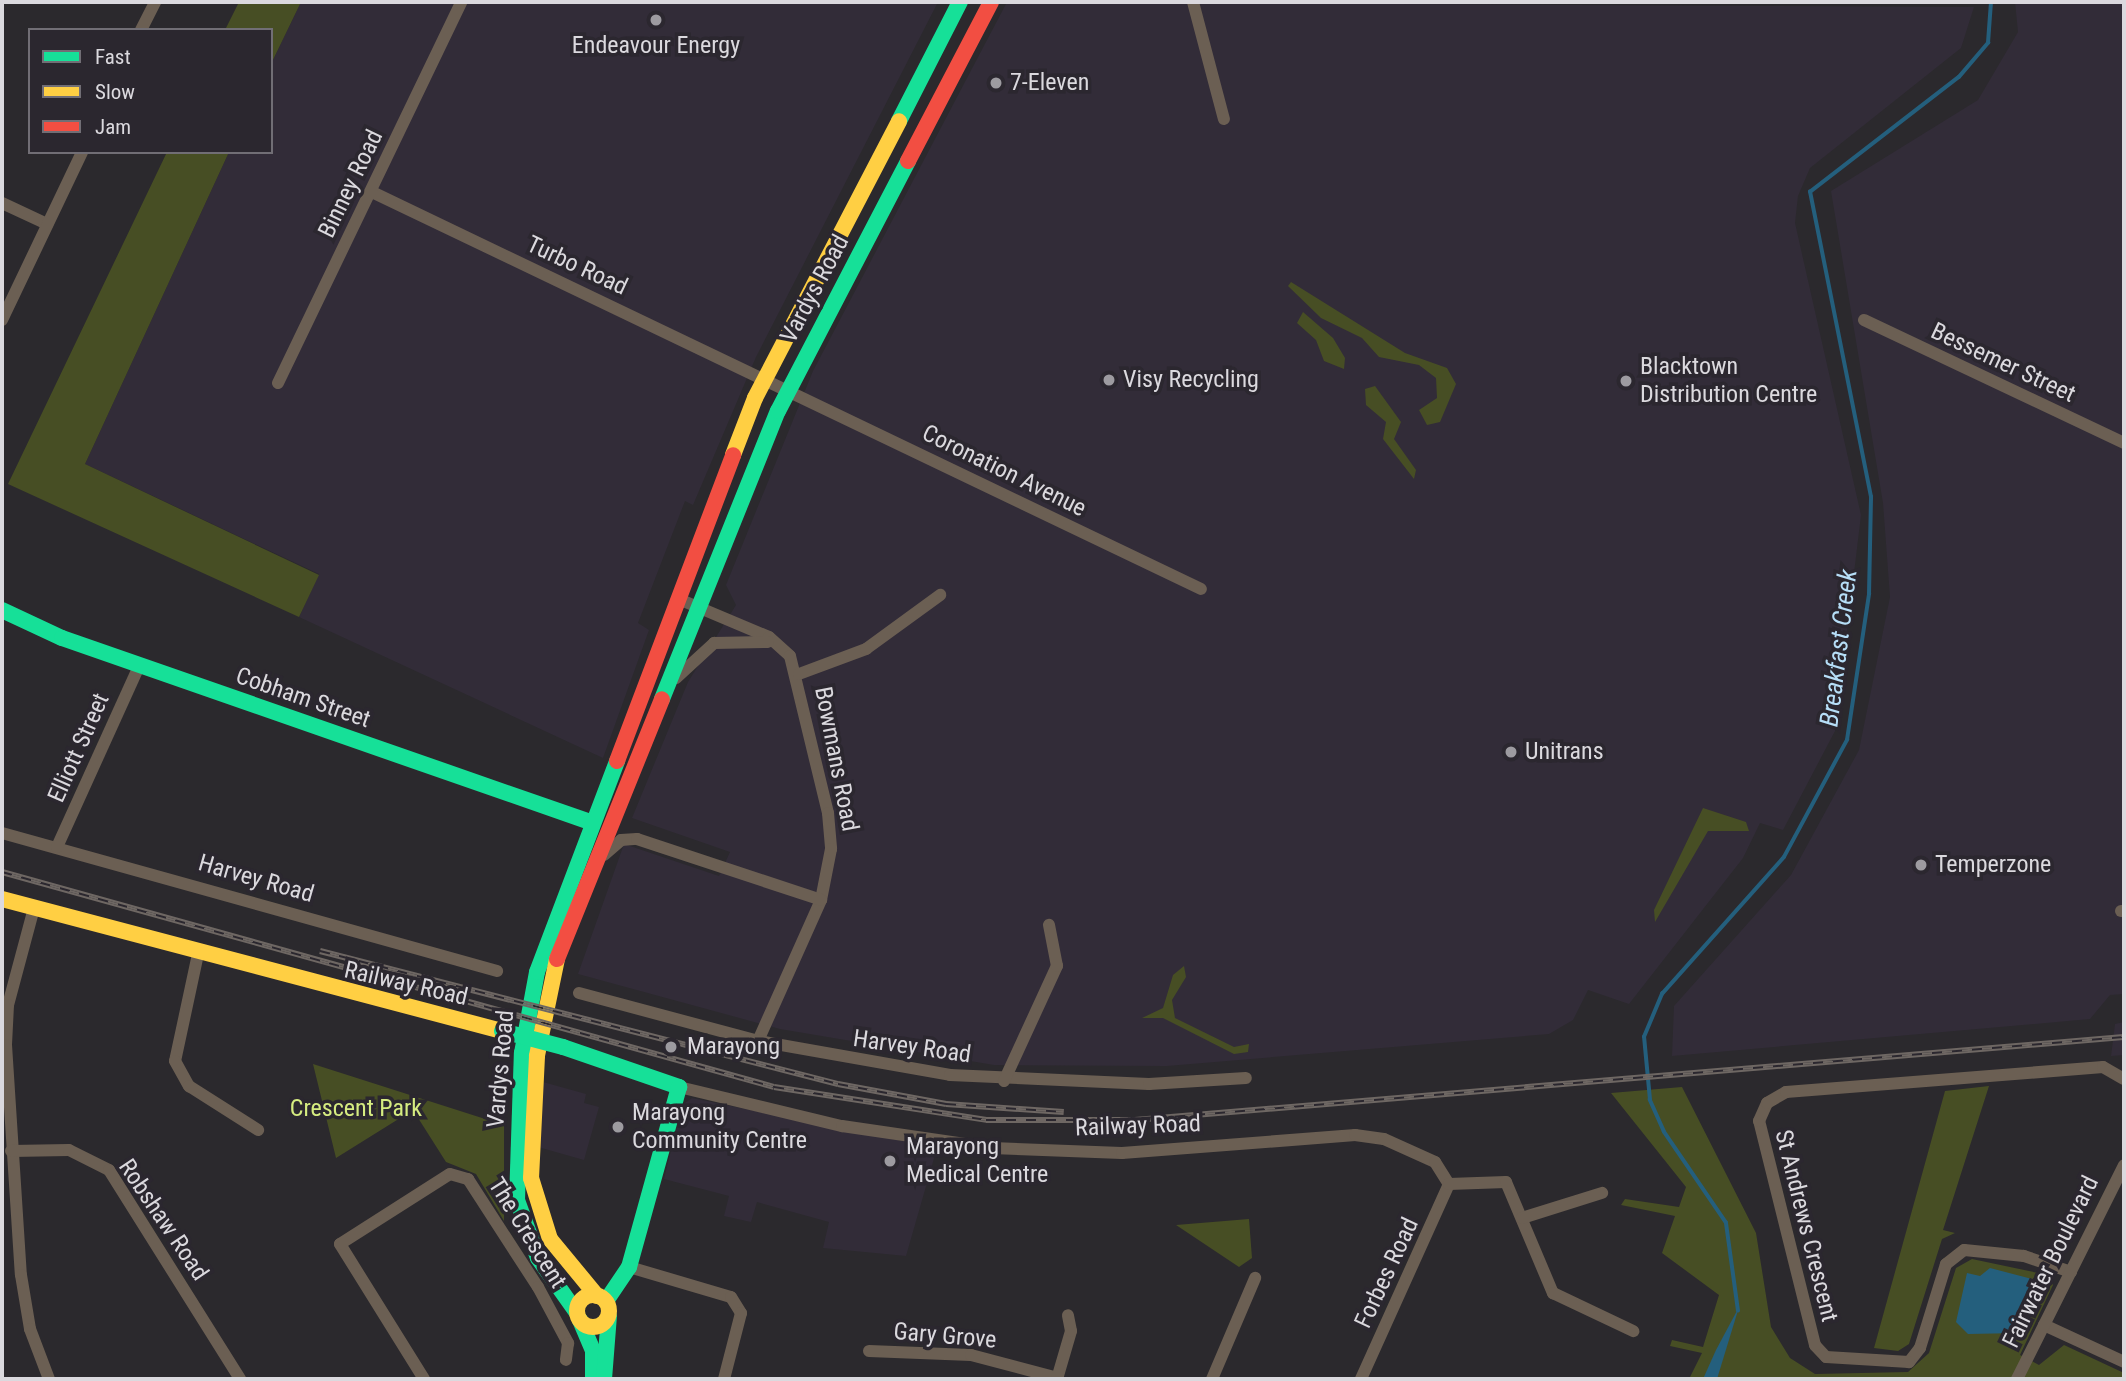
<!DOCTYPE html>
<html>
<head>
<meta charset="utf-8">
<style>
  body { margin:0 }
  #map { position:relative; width:2126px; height:1381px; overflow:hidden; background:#2b292d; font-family:"Roboto Condensed",sans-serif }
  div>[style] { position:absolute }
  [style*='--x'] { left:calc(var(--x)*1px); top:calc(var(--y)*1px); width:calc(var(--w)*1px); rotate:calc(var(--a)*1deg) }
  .built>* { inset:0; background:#322c38 }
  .green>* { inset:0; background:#474e24 }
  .water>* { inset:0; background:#245f7d }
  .stream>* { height:3.5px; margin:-1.75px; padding:0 1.75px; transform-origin:1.75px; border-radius:1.75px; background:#245f7d }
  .street>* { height:12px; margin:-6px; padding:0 6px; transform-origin:6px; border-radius:6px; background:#6b5f53 }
  .fast>* { height:16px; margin:-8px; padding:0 8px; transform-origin:8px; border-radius:8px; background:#16e098 }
  .slow>* { height:16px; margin:-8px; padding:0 8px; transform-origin:8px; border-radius:8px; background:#ffcf43 }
  .slow>.ring { margin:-8px; padding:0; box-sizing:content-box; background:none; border:16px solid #ffcf43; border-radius:50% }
  .jam>* { height:16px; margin:-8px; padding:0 8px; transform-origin:8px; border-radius:8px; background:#f24e42 }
  .rail>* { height:6px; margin-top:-3px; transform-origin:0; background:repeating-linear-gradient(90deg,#2b272f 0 10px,#6e6763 0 20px); box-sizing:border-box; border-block:2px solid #6e6763 }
  .fast-bridge>* { height:16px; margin:-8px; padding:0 8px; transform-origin:8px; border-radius:8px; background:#16e098 }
  .dots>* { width:19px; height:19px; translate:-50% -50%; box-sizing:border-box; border:4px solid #2b272f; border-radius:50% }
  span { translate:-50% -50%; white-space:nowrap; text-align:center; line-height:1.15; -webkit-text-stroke:7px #2b272f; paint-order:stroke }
  .poi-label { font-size:24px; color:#dbd9de }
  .left { translate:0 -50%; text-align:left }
  .street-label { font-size:24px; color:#dbd9de }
  .park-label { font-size:24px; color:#d6ec81 }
  .water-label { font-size:26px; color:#b6def7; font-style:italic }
  .frame { position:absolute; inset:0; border:4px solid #dbd9de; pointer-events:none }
  .legend { position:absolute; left:28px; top:28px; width:245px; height:126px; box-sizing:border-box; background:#2b272f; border:2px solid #716e75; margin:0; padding:9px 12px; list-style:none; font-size:21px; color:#dbd9de }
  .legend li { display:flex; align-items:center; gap:14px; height:35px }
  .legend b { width:35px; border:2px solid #716e75 }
</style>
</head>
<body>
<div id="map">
  <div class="built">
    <i style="clip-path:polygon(301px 2px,938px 2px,756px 357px,693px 505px,685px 501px,638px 623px,649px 630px,603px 758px,299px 617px,319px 574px,85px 464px,229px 152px,271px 152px,271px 64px)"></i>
    <i style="clip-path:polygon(1007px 2px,1974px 7px,1961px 48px,1810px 168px,1798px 196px,1795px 223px,1861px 515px,1835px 731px,1783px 830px,1760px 823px,1743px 858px,1629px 1004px,1588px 990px,1573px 1020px,1549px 1034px,1167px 1066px,994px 1065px,780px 1029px,578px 974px,624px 844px,719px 876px,730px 852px,632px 818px,688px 682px,736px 605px,726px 585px,813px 371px)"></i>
    <i style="clip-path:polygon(2015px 2px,2124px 2px,2124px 994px,2110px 995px,2090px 1019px,1672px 1056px,1674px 1006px,1791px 875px,1859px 750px,1890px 597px,1883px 503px,1831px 191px,1978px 100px,2018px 32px)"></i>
    <i style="clip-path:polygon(2124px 1022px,2124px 1055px,2111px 1056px,2115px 1024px)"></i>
    <i style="clip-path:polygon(543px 1082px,586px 1094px,584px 1103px,599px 1107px,584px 1160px,538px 1147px)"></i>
    <i style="clip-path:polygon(692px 1098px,937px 1148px,906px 1256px,823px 1248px,829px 1222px,757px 1202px,751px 1222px,724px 1216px,729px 1196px,664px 1179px,682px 1105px)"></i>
  </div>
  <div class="green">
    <i style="clip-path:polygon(239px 2px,301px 2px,271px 64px,271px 30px,225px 30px)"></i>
    <i style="clip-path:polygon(167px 152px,229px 152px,85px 464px,319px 575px,299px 617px,8px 484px)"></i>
    <i style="clip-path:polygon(1291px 282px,1405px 353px,1447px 368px,1456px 384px,1440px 422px,1427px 425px,1419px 410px,1437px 398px,1436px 378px,1419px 365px,1379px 357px,1362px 338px,1321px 318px,1288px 286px)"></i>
    <i style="clip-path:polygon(1303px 312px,1333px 338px,1345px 358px,1344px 369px,1324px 361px,1316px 340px,1297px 323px)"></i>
    <i style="clip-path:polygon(1375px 386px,1401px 422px,1394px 439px,1416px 470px,1414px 479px,1383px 439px,1386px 422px,1366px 405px,1365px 389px)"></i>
    <i style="clip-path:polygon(1703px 808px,1746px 822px,1749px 831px,1708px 831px,1655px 922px,1654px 910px)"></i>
    <i style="clip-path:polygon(1184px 966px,1186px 977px,1172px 1000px,1175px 1018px,1234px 1047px,1249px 1044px,1248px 1052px,1234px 1054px,1163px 1018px,1142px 1018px,1163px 1008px,1173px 975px)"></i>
    <i style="clip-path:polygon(313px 1064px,504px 1125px,504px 1221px,476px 1174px,446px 1162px,413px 1110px,336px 1158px)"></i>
    <i style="clip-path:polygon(1989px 1086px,1943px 1230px,1955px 1233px,1942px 1239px,1909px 1344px,1898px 1351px,1874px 1348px,1945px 1091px)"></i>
    <i style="clip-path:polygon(1682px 1087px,1756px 1233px,1771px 1327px,1790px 1358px,1815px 1374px,1908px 1372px,1929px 1353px,1956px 1268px,1972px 1259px,2048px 1275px,2053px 1285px,2020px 1355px,2039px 1365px,2064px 1345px,2124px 1373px,2124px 1379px,1689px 1379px,1702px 1353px,1670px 1346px,1672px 1340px,1703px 1347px,1719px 1295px,1662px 1253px,1675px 1216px,1621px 1205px,1625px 1199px,1679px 1207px,1686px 1187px,1611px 1093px)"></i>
    <i style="clip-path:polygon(1249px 1219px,1252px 1258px,1239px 1267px,1176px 1225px)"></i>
  </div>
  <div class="water">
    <i style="clip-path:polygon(1990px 1268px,2036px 1280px,2041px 1294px,2021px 1333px,1968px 1334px,1956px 1322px,1967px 1273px,1980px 1276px)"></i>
    <i style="clip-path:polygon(1739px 1307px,1717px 1379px,1703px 1379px,1716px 1350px)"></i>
  </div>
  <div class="stream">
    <i style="--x:1738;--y:1311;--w:89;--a:-97.8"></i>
    <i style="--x:1726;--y:1223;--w:110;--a:-124.3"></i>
    <i style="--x:1664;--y:1132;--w:35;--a:-114"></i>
    <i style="--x:1650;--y:1100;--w:63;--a:-95.4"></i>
    <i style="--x:1644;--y:1037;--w:47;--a:-67.3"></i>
    <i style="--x:1662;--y:994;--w:183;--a:-48.3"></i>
    <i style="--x:1784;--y:857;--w:133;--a:-61.7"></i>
    <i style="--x:1847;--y:740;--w:148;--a:-81.4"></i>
    <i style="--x:1869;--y:594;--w:97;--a:-88.8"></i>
    <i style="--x:1871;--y:497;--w:311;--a:-101.3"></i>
    <i style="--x:1810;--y:192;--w:188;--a:-37.7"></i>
    <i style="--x:1959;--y:77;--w:45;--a:-49.5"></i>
    <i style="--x:1988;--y:43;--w:41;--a:-85.8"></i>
  </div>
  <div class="street">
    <i style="--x:1193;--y:2;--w:121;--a:75.2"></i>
    <i style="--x:141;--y:30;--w:31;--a:-63"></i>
    <i style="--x:372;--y:192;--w:919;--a:25.59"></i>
    <i style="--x:2;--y:203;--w:50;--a:25"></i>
    <i style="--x:2;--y:320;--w:186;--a:-64.5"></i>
    <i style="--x:1864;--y:320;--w:288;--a:25.3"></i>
    <i style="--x:278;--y:383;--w:423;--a:-64.3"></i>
    <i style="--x:681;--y:600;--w:95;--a:22.8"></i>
    <i style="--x:769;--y:637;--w:28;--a:42"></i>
    <i style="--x:790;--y:656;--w:162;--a:76.4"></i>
    <i style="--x:828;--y:813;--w:36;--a:85"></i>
    <i style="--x:831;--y:849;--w:52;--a:101.1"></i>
    <i style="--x:821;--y:900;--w:154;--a:114.1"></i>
    <i style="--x:799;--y:674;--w:72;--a:-20.5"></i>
    <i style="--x:866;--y:649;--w:92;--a:-36.1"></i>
    <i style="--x:676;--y:678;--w:52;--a:-42.6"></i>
    <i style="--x:714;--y:643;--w:54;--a:-1.1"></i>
    <i style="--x:2;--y:833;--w:514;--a:15.58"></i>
    <i style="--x:57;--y:847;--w:199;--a:-65.6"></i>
    <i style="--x:604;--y:855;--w:23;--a:-41"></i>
    <i style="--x:621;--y:840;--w:16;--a:-4"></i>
    <i style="--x:637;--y:839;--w:194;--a:18.3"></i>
    <i style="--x:34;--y:908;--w:100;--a:105"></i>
    <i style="--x:8;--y:1005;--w:40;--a:92.9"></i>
    <i style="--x:6;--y:1045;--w:230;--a:86.3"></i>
    <i style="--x:21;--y:1275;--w:55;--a:80.5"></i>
    <i style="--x:30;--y:1329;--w:53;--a:69.2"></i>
    <i style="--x:2121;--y:911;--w:3;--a:0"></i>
    <i style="--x:198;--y:954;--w:109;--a:102.1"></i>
    <i style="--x:175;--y:1061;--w:29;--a:61"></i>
    <i style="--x:189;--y:1086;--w:82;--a:32.5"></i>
    <i style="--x:579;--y:993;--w:185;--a:15"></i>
    <i style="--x:758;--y:1041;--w:195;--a:10"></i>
    <i style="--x:950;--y:1075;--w:199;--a:2.6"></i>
    <i style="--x:1149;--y:1084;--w:97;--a:-3.5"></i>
    <i style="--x:1004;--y:1081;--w:127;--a:-65.3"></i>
    <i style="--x:1057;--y:966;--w:42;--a:-101"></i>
    <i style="--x:679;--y:1087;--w:168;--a:13.5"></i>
    <i style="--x:842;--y:1126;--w:152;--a:8.3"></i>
    <i style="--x:992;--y:1148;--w:130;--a:2.2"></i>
    <i style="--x:1122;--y:1153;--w:234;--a:-4.4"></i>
    <i style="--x:1355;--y:1135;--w:29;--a:8"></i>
    <i style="--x:1384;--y:1139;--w:56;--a:24.3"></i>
    <i style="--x:1435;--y:1162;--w:26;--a:58"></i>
    <i style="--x:1449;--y:1184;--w:214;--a:114.3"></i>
    <i style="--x:11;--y:1151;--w:58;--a:-1"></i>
    <i style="--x:69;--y:1150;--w:45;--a:26.6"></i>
    <i style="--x:109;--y:1170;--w:247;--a:57.9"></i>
    <i style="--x:1449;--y:1184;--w:57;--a:-2"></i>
    <i style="--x:1506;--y:1182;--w:121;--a:67.1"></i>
    <i style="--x:1553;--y:1293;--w:89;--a:25.4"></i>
    <i style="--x:1522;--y:1218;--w:84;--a:-17.4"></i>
    <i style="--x:629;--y:1267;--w:106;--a:16.4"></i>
    <i style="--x:731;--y:1297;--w:19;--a:58"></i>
    <i style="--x:741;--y:1313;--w:68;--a:104.4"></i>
    <i style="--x:2071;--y:1272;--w:50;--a:-161.2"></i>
    <i style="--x:2024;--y:1256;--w:60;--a:-174.3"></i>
    <i style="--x:1964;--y:1250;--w:23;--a:142"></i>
    <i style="--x:1946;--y:1264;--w:88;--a:107.2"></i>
    <i style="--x:1920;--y:1348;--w:18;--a:128"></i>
    <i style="--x:1909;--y:1362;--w:83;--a:-176.6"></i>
    <i style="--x:1826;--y:1357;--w:16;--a:-133"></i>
    <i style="--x:1815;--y:1345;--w:231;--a:-104"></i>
    <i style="--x:1759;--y:1121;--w:20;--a:-66"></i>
    <i style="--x:1767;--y:1103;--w:22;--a:-30"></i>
    <i style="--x:1786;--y:1092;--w:318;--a:-4.5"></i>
    <i style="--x:2103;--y:1067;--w:24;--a:30"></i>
    <i style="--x:2044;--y:1325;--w:88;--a:24.8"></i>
    <i style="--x:869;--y:1351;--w:102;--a:2.2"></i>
    <i style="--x:971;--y:1355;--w:90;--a:14.8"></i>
    <i style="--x:424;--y:1379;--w:159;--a:-121.9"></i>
    <i style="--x:340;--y:1244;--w:130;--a:-32.5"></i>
    <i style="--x:450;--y:1174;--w:19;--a:16"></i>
    <i style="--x:468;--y:1179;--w:129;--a:57.1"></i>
    <i style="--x:538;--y:1287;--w:64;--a:61.8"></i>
    <i style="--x:568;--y:1343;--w:17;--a:97"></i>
    <i style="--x:1057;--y:1379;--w:50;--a:-73.7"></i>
    <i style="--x:1071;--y:1331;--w:16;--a:-101"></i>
    <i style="--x:1212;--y:1379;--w:110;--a:-66.9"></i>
    <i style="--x:2017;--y:1379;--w:239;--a:-63.4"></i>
  </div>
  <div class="fast">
    <i style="--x:899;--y:121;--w:134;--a:-62.9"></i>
    <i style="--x:2;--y:610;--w:66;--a:25"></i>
    <i style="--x:62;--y:638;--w:562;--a:19.21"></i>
    <i style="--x:662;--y:699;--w:310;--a:-68.1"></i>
    <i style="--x:778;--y:411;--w:282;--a:-62.5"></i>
    <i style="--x:563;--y:1047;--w:123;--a:19"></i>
    <i style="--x:679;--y:1087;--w:187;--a:105.5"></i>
    <i style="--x:629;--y:1267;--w:41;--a:124.1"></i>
    <i style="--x:577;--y:1313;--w:67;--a:-125.3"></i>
    <i style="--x:538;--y:1258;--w:62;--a:-109.9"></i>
    <i style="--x:517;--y:1200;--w:147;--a:-88.1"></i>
    <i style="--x:522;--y:1053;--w:82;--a:-79.5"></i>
    <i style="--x:537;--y:972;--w:226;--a:-69.2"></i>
    <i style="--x:580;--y:1320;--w:34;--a:67"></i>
    <i style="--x:593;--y:1351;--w:28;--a:90"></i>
    <i style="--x:604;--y:1379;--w:63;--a:-85.5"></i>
  </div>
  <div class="slow">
    <i style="--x:733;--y:455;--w:61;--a:-68.9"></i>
    <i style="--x:755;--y:398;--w:312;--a:-62.5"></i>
    <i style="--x:2;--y:899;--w:517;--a:14.79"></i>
    <i style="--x:557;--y:959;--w:99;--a:101.7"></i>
    <i style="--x:537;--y:1056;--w:122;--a:92.8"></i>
    <i style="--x:531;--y:1178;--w:64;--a:72.7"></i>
    <i style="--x:550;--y:1239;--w:74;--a:50.5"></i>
    <i class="ring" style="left:577px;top:1295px;width:16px;height:16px"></i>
  </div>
  <div class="jam">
    <i style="--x:908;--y:161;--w:179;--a:-62.4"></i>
    <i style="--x:617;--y:761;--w:327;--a:-69.2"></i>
    <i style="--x:557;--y:959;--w:280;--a:-68"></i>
  </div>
  <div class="rail">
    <i style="--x:2;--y:872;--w:801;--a:15.56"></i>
    <i style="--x:774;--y:1087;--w:215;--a:8.8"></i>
    <i style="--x:986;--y:1120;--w:149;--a:0"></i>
    <i style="--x:1135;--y:1120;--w:992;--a:-4.8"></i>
    <i style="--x:320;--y:951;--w:535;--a:14.4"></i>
    <i style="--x:838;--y:1084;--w:110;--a:10.5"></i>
    <i style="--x:946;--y:1104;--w:118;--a:3.9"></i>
  </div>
  <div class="fast-bridge">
    <i style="--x:502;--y:1031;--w:63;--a:14.7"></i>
  </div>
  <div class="dots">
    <i style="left:656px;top:20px;background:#9d9ba0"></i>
    <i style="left:996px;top:83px;background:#9d9ba0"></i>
    <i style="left:1109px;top:380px;background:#9d9ba0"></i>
    <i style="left:1626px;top:381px;background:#9d9ba0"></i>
    <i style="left:1511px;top:752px;background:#9d9ba0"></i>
    <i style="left:1921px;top:865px;background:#9d9ba0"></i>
    <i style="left:671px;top:1047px;background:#9d9ba0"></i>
    <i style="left:618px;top:1127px;background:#9d9ba0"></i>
    <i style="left:890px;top:1161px;background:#9d9ba0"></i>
  </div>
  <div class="poi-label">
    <span style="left:656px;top:46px">Endeavour Energy</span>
    <span class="left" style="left:1010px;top:83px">7-Eleven</span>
    <span class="left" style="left:1640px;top:381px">Blacktown<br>Distribution Centre</span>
    <span class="left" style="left:1123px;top:380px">Visy Recycling</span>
    <span class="left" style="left:1525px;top:752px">Unitrans</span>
    <span class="left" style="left:1935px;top:865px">Temperzone</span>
    <span class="left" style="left:687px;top:1047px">Marayong</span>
    <span class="left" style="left:632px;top:1127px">Marayong<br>Community Centre</span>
    <span class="left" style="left:906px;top:1161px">Marayong<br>Medical Centre</span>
  </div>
  <div class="street-label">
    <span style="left:351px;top:184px;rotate:-64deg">Binney Road</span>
    <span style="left:577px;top:266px;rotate:25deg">Turbo Road</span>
    <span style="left:815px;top:289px;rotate:-62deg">Vardys Road</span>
    <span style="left:2003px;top:363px;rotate:25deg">Bessemer Street</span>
    <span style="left:1004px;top:471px;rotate:26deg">Coronation Avenue</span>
    <span style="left:303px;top:698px;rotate:19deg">Cobham Street</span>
    <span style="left:79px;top:748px;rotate:-66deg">Elliott Street</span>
    <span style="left:836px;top:759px;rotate:79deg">Bowmans Road</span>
    <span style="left:256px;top:879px;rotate:16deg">Harvey Road</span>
    <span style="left:406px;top:984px;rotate:13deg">Railway Road</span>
    <span style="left:912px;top:1047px;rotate:8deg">Harvey Road</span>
    <span style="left:501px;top:1069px;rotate:-85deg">Vardys Road</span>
    <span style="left:1138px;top:1126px;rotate:-2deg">Railway Road</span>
    <span style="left:163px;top:1220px;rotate:56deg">Robshaw Road</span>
    <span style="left:1806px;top:1226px;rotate:76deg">St Andrews Crescent</span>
    <span style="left:527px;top:1233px;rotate:58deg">The Crescent</span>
    <span style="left:2051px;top:1262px;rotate:-64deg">Fairwater Boulevard</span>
    <span style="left:1387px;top:1273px;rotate:-65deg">Forbes Road</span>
    <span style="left:945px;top:1336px;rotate:5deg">Gary Grove</span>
  </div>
  <div class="park-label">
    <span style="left:356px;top:1109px">Crescent Park</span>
  </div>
  <div class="water-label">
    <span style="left:1839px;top:648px;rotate:-83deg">Breakfast Creek</span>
  </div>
  <div class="frame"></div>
  <ul class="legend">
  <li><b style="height:9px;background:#16e098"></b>Fast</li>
  <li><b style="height:9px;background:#ffcf43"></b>Slow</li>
  <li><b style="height:9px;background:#f24e42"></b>Jam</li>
  </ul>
</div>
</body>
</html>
